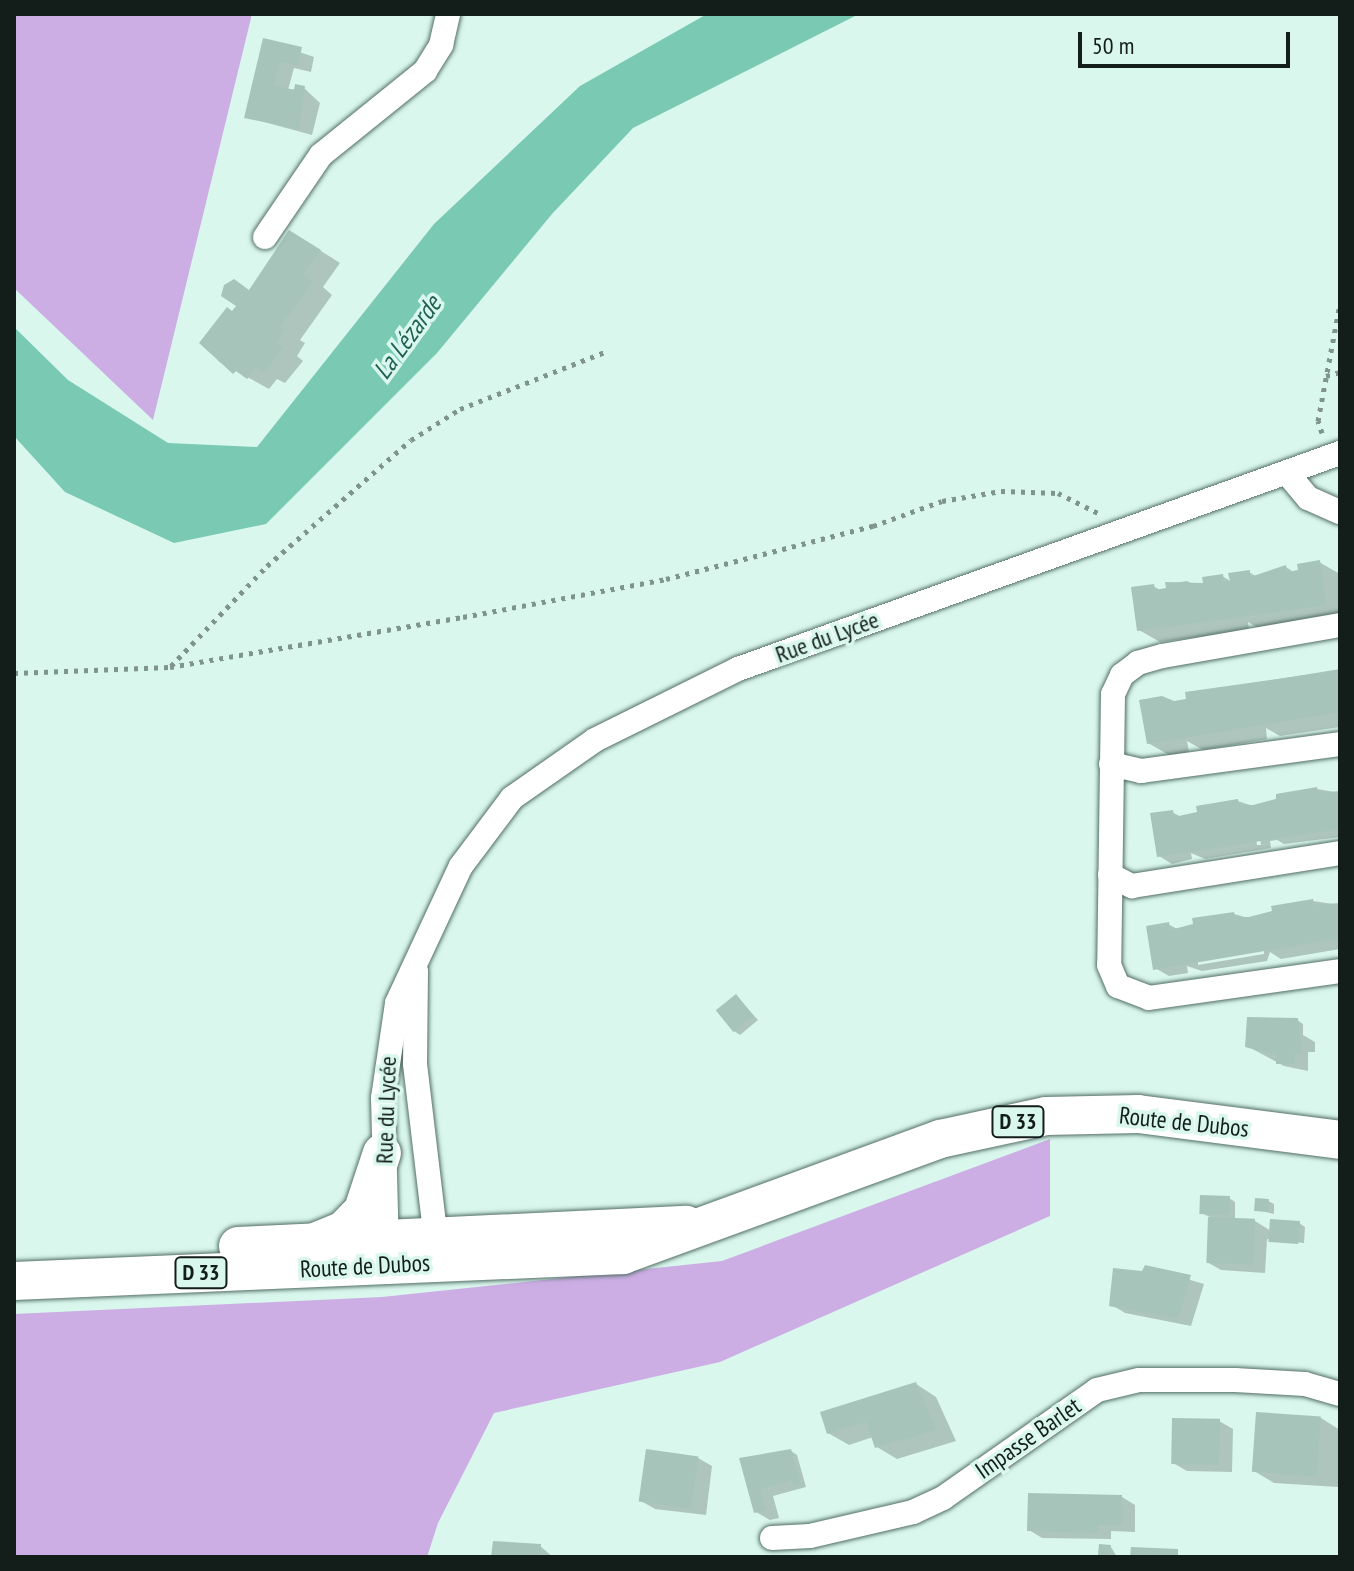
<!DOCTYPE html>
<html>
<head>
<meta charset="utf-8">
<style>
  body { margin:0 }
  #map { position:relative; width:1354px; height:1571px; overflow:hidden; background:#d9f7ed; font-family:"PT Sans Narrow",sans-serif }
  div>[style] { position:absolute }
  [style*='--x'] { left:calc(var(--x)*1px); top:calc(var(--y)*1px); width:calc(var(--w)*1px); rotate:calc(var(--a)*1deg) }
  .green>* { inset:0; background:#ccaee5 }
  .water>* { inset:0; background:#79c9b3 }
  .shadow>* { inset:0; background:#0003 }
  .building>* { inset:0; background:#a7c4bb; transform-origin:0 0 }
  .path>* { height:5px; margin-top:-2.5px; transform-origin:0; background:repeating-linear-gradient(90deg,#7f948d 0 4px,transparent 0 10px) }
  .roads { filter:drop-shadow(0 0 2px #536e66) drop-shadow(0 0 2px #536e66) }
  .minor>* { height:24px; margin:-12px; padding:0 12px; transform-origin:12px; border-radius:12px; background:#fff }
  .primary>* { height:38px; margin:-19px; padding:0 19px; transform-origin:19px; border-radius:19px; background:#fff }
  span { translate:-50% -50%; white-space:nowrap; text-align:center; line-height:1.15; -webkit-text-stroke:7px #d9f7ed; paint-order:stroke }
  .shield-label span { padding:2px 6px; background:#d9f7ed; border:2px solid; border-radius:6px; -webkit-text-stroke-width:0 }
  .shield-label { font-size:22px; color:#131e1b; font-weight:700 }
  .street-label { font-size:24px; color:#131e1b }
  .water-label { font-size:26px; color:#1f5f50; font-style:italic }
  .frame { position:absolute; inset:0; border:16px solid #131e1b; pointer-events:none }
  .scale { position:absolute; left:1078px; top:32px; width:212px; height:36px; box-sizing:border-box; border:4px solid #131e1b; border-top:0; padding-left:10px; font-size:24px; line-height:28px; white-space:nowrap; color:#131e1b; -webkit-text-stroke:6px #d9f7ed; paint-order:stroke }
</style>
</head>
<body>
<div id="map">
  <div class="green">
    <i style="clip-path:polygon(14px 14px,252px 14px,153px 420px,14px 288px)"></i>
    <i style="clip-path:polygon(1050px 1139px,1050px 1216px,720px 1362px,494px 1413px,438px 1523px,427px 1557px,14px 1557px,14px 1314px,382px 1297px,722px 1261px)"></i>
  </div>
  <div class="water">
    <i style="clip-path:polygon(707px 14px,859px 14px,633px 128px,552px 214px,437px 353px,266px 524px,174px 543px,65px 492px,14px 436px,14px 327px,68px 380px,168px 443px,257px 447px,434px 224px,580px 86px)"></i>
  </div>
  <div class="shadow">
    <i style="clip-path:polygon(264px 40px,314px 57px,311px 72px,294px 68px,288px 90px,304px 88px,320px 103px,312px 135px,246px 117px)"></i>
    <i style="clip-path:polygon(310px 244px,340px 263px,323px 287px,332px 295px,300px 340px,305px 343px,297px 356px,303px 361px,285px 383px,277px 379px,269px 389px,218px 361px,233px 313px,250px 291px)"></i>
    <i style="clip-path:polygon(1319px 562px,1340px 574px,1340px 617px,1258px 628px,1248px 622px,1249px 630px,1160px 642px,1139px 630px,1153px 586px,1162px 591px,1168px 590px,1167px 584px,1187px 581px,1196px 586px,1222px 576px,1232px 582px,1249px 572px,1257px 577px,1286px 567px,1295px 573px)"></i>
    <i style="clip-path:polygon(1340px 669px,1340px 727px,1280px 736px,1266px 728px,1267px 739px,1203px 750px,1187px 741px,1189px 752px,1169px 755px,1148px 743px,1174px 703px,1189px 700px,1188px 694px)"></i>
    <i style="clip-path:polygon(evenodd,1317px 789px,1340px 793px,1340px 837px,1284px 844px,1277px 840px,1270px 841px,1271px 848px,1205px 859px,1191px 853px,1192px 859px,1172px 864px,1159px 856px,1172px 812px,1183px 818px,1238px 801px,1256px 807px,1317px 789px,1252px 812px,1256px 812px,1261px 845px,1257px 845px,1252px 812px)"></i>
    <i style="clip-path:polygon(evenodd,1313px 901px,1340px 905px,1340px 949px,1281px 959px,1270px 952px,1267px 961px,1202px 971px,1187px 966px,1188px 973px,1169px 976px,1155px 968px,1168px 924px,1179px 930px,1234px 914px,1252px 919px,1313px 901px,1264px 950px,1264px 954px,1198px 965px,1198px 961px,1264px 950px)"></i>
    <i style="clip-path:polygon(736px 996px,758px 1020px,740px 1035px,734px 1031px)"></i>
    <i style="clip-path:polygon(1297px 1020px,1303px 1024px,1303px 1035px,1315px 1042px,1315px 1052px,1308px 1052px,1308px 1071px,1284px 1066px,1247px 1046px)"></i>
    <i style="clip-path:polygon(1229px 1198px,1235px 1202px,1235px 1220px,1255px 1221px,1271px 1231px,1299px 1223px,1305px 1227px,1304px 1243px,1267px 1239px,1265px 1273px,1221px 1270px,1207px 1262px,1210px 1217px,1201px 1213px)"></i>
    <i style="clip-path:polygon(1268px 1201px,1274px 1204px,1274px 1214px,1257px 1210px)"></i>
    <i style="clip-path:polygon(1146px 1267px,1204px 1284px,1191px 1326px,1125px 1313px,1112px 1305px)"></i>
    <i style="clip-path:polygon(916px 1384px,936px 1397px,956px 1441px,897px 1459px,877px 1447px,873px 1437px,849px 1445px,828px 1433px)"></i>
    <i style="clip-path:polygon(1321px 1418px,1340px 1430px,1338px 1487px,1274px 1483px,1254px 1471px)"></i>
    <i style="clip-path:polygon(1219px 1421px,1233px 1429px,1232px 1472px,1187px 1471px,1173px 1463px)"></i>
    <i style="clip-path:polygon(791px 1451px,797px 1455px,806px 1487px,773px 1496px,779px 1518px,770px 1520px,756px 1512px,741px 1459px)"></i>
    <i style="clip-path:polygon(698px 1458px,712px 1466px,706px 1515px,655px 1509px,641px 1501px)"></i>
    <i style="clip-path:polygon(1122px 1497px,1135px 1505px,1135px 1532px,1111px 1531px,1111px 1539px,1042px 1538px,1029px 1530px)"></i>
    <i style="clip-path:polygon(540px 1546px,553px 1557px,493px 1557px)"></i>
    <i style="clip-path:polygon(1111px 1547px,1117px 1557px,1101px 1557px)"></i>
  </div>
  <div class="building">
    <i style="clip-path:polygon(263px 38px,302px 47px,298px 65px,280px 62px,274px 85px,294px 90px,295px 84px,305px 86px,299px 129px,244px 118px)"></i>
    <i style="clip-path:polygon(289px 230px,321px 250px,303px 274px,313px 282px,280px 327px,285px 329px,277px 343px,283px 348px,263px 373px,256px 368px,247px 379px,236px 371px,233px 374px,199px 343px,227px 307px,232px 311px,236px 306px,221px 296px,224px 285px,234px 279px,249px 290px)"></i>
    <i style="clip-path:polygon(1320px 560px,1326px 605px,1137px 631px,1131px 587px,1154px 584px,1155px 590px,1166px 588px,1165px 582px,1203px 583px,1202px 577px,1223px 574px,1224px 582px,1230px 581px,1228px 573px,1250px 570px,1250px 577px,1286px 565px,1287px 572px,1298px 570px,1297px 564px)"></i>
    <i style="clip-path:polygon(1340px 670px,1340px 712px,1147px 744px,1139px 700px,1162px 696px,1174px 701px,1186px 699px,1185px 692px)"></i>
    <i style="clip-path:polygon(1317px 787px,1318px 793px,1340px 791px,1338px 829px,1157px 857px,1150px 813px,1173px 810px,1174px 817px,1197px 812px,1196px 806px,1238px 799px,1239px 805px,1253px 805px,1276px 799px,1276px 794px)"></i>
    <i style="clip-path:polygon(1313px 899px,1314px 905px,1340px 903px,1340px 938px,1153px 970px,1146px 926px,1169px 922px,1170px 930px,1193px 924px,1192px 918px,1234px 912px,1235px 917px,1249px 917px,1272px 911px,1271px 906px)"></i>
    <i style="left:736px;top:994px;width:28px;height:26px;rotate:51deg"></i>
    <i style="clip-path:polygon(1247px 1017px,1298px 1018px,1302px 1054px,1295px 1053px,1295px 1064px,1276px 1064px,1276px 1055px,1245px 1047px)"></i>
    <i style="left:1200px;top:1195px;width:30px;height:19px;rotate:2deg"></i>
    <i style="left:1255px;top:1198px;width:14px;height:13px;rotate:4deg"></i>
    <i style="left:1208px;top:1217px;width:47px;height:46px;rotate:2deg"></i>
    <i style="left:1270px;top:1219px;width:30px;height:23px;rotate:4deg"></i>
    <i style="clip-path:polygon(1145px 1265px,1191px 1275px,1178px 1319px,1109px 1306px,1113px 1268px,1142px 1271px)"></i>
    <i style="clip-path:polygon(916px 1382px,936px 1430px,875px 1448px,866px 1422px,827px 1434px,820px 1412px)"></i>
    <i style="left:1256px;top:1412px;width:65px;height:60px;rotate:4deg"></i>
    <i style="left:1172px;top:1418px;width:48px;height:46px;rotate:1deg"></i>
    <i style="left:646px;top:1449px;width:53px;height:53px;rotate:8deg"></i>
    <i style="clip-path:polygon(791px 1449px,801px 1484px,794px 1486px,792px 1480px,760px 1489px,766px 1510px,754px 1513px,739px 1458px)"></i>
    <i style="clip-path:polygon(1028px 1493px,1122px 1495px,1122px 1525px,1098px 1525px,1098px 1533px,1027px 1531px)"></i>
    <i style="clip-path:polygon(493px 1541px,541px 1544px,540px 1557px,491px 1557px)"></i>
    <i style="left:1099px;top:1544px;width:12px;height:13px;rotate:5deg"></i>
    <i style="clip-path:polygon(1131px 1547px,1178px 1549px,1178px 1557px,1130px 1557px)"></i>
  </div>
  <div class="path">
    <i style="--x:1326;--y:376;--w:15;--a:-16"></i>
    <i style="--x:1322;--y:433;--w:13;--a:-108"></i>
    <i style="--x:1318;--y:421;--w:119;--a:-79.4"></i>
    <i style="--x:171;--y:666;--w:139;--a:-46.2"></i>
    <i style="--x:267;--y:566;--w:191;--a:-41.2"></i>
    <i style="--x:411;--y:440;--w:58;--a:-32.3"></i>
    <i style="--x:460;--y:409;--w:158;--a:-21.5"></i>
    <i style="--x:14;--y:673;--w:156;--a:-2.2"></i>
    <i style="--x:170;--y:667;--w:297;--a:-9.7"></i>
    <i style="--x:463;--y:617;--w:207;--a:-10.6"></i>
    <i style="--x:666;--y:579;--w:214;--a:-14.4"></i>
    <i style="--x:873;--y:526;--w:73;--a:-19.9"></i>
    <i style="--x:942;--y:501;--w:60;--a:-9.6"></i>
    <i style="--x:1001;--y:491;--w:57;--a:2"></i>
    <i style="--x:1058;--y:493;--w:47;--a:26.6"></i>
  </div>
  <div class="roads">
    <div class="minor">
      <i style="--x:265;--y:237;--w:99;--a:-55.7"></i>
      <i style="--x:321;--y:155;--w:134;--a:-38.9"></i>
      <i style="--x:425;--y:71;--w:31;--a:-58"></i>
      <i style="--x:441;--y:45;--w:32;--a:-77"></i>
      <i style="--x:1287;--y:473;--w:33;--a:50"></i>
      <i style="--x:1308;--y:498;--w:35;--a:24"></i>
      <i style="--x:1340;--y:625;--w:181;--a:170.1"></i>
      <i style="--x:1162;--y:656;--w:25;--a:164"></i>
      <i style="--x:1138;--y:663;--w:20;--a:143"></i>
      <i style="--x:1122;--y:675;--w:21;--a:115"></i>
      <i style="--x:1113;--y:694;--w:271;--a:90.8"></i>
      <i style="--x:1109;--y:965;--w:23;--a:67"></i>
      <i style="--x:1118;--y:986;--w:33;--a:21"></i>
      <i style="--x:1149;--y:998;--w:193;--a:-8"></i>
      <i style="--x:1111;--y:764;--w:31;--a:13"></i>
      <i style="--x:1141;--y:771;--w:201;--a:-7.7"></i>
      <i style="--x:1110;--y:875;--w:25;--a:27"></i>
      <i style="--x:1132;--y:886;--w:211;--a:-9"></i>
      <i style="--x:416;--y:971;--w:93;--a:90.6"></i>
      <i style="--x:415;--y:1064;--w:185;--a:83.2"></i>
      <i style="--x:387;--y:1250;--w:152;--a:-91.5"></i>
      <i style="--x:383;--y:1098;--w:96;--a:-81.6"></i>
      <i style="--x:397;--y:1003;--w:151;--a:-65"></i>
      <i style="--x:461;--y:866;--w:85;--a:-53.1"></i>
      <i style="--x:512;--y:798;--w:101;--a:-34.9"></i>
      <i style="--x:595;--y:740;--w:160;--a:-26.4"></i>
      <i style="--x:738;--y:669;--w:640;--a:-19.74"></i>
      <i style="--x:772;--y:1538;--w:38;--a:-3"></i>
      <i style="--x:810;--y:1536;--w:106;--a:-13.1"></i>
      <i style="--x:913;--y:1512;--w:33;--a:-25"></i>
      <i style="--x:943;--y:1498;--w:188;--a:-35"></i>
      <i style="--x:1097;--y:1390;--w:43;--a:-13.4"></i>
      <i style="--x:1139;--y:1380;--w:96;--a:0"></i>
      <i style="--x:1235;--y:1380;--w:70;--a:3.3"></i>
      <i style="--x:1305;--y:1384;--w:36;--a:16"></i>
    </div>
    <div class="primary">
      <i style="--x:317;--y:1241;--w:29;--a:-22"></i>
      <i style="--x:344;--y:1230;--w:28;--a:-46"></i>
      <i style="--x:363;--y:1210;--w:60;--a:-71.6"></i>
      <i style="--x:238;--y:1246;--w:449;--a:-2.7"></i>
      <i style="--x:14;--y:1281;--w:610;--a:-2.44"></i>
      <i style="--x:623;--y:1255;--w:338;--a:-20.1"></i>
      <i style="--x:940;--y:1139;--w:108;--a:-12.2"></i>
      <i style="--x:1046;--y:1116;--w:92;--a:-1.2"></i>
      <i style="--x:1138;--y:1114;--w:204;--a:7.3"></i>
    </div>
  </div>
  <div class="shield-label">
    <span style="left:1018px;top:1122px">D 33</span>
    <span style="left:201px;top:1273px">D 33</span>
  </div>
  <div class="street-label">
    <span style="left:827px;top:637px;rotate:-20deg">Rue du Lycée</span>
    <span style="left:386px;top:1110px;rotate:-88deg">Rue du Lycée</span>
    <span style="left:1184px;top:1122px;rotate:6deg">Route de Dubos</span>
    <span style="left:365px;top:1266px;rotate:-3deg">Route de Dubos</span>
    <span style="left:1028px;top:1438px;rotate:-35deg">Impasse Barlet</span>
  </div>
  <div class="water-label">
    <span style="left:407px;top:337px;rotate:-54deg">La Lézarde</span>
  </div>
  <div class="frame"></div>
  <div class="scale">50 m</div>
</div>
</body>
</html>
